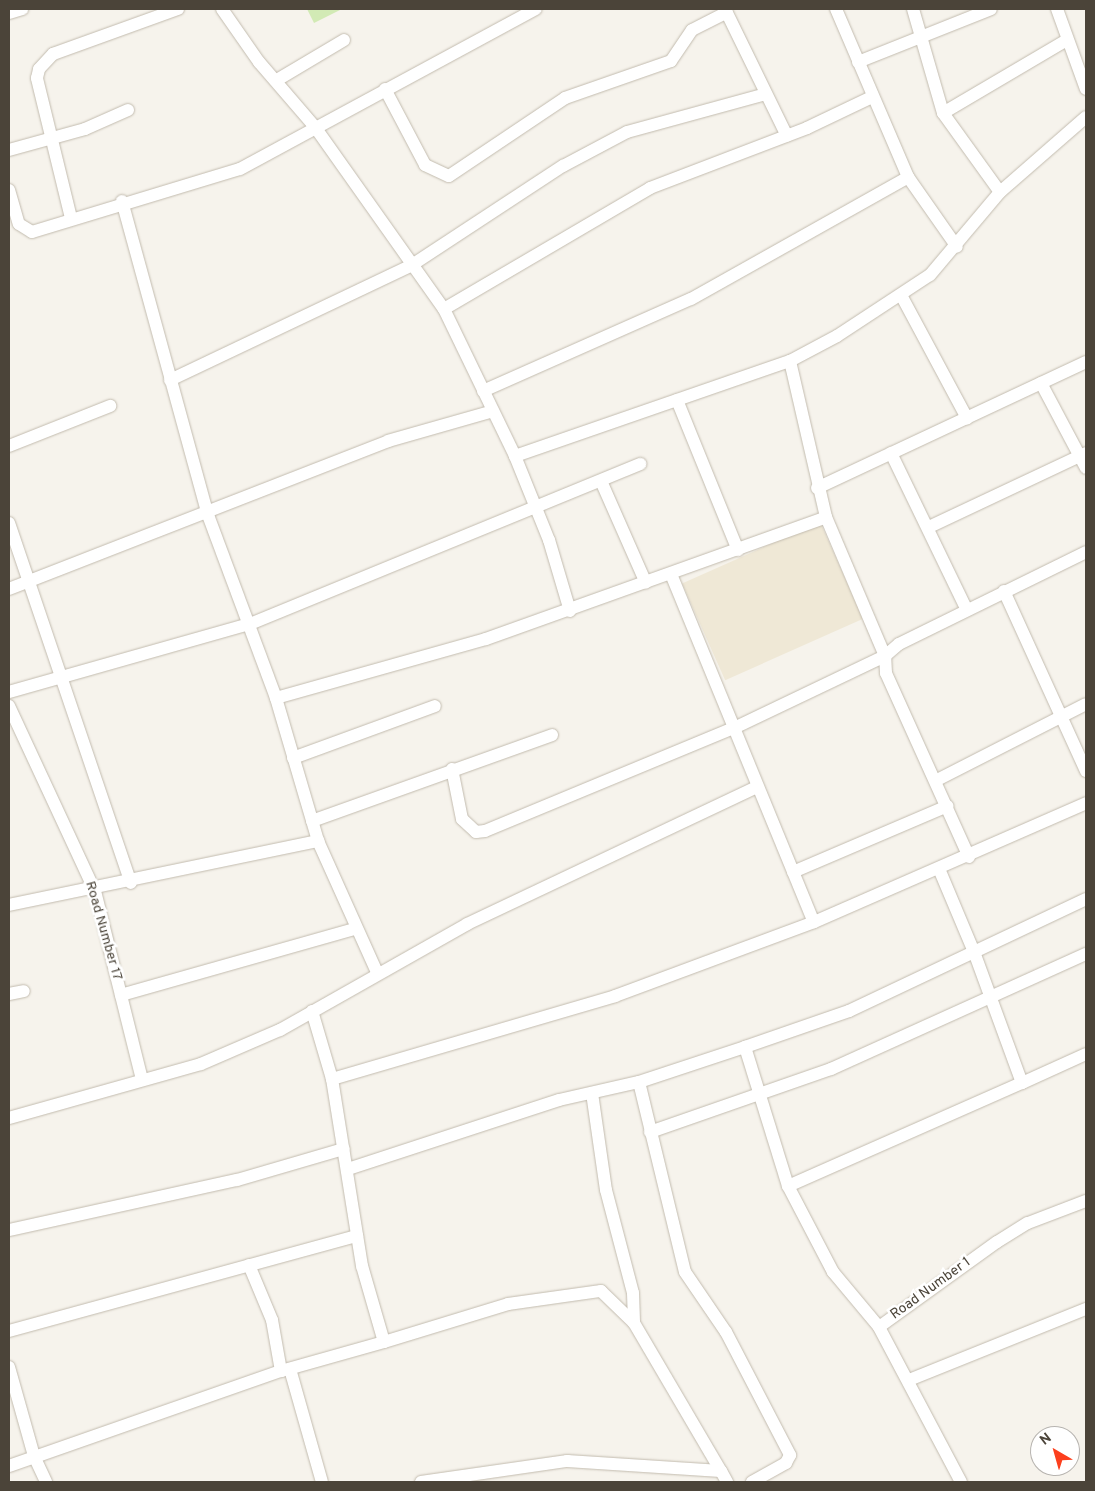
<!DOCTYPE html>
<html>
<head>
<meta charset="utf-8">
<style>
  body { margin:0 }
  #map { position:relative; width:1095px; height:1491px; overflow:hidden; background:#f6f3ec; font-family:Overpass,sans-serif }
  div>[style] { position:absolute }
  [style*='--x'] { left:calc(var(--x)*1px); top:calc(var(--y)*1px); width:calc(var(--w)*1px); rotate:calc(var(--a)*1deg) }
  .education>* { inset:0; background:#efe8d6; transform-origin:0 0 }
  .green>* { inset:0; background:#d2eab5 }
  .roads { filter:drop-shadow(0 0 1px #c2bbae) drop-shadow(0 0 1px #c2bbae) }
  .street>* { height:12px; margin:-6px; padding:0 6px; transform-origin:6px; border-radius:6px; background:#fff }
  span { translate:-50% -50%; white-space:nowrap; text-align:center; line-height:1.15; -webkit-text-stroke:5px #fff; paint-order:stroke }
  .street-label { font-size:14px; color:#4b4439 }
  .frame { position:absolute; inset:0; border:10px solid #4b4439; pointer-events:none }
  .north { position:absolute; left:1030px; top:1426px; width:50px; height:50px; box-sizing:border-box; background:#fff; border:1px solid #b7b4b0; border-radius:50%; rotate:322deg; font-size:14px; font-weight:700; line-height:20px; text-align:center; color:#4b4439 }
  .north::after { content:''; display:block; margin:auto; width:18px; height:22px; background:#fc3f1d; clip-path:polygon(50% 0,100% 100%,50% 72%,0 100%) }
</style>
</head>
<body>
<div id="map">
  <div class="education">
    <i style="left:820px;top:522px;width:106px;height:151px;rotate:66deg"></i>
  </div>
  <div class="green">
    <i style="clip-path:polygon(307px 9px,342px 9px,314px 23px)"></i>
  </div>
  <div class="roads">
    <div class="street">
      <i style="--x:222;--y:9;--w:65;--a:55.1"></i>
      <i style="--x:259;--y:62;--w:86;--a:49.3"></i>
      <i style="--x:315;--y:127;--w:223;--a:54.7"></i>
      <i style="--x:444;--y:309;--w:163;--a:64.2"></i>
      <i style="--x:515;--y:456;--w:91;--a:68"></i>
      <i style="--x:549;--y:540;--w:74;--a:73.5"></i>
      <i style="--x:725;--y:9;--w:141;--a:64"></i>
      <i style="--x:836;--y:9;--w:183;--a:66.8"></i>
      <i style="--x:908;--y:177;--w:85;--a:55"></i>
      <i style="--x:913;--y:9;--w:108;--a:73.9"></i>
      <i style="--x:943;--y:113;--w:97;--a:54.2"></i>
      <i style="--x:1057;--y:9;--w:85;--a:70.1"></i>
      <i style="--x:9;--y:13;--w:14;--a:-17"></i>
      <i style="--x:858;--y:62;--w:143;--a:-21.7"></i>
      <i style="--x:277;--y:80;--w:78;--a:-30.8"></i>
      <i style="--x:385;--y:89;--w:86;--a:62.2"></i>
      <i style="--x:425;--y:165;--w:26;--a:25"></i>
      <i style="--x:449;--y:176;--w:140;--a:-33.9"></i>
      <i style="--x:565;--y:98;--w:112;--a:-19.2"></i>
      <i style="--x:671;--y:61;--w:37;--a:-56"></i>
      <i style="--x:692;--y:30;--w:39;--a:-27"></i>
      <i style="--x:943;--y:113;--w:144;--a:-30.5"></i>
      <i style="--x:9;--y:150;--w:79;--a:-15.4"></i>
      <i style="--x:85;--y:129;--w:47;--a:-23.8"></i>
      <i style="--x:9;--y:190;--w:35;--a:74"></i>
      <i style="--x:19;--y:224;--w:15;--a:32"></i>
      <i style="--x:32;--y:232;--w:217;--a:-16.9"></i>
      <i style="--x:240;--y:169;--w:336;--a:-28.4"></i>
      <i style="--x:122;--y:201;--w:326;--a:74.7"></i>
      <i style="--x:208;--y:515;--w:195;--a:69.6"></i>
      <i style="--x:276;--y:698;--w:149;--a:73.6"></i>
      <i style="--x:318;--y:841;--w:144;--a:65.8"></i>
      <i style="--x:71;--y:218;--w:144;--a:-103.7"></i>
      <i style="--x:37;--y:78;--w:9;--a:-77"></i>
      <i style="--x:39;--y:69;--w:21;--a:-47"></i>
      <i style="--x:53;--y:54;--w:133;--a:-19.8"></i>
      <i style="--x:901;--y:295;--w:140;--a:61.8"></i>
      <i style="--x:444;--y:309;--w:239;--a:-30.4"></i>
      <i style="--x:650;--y:188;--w:168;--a:-20.9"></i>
      <i style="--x:807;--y:128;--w:72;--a:-25.5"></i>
      <i style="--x:170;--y:380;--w:268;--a:-25.4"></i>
      <i style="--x:412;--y:265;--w:181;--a:-33.3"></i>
      <i style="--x:563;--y:166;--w:72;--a:-28"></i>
      <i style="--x:627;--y:132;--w:144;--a:-15.3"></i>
      <i style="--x:1041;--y:383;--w:96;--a:62.1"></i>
      <i style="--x:483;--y:391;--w:227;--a:-23.9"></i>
      <i style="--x:691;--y:299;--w:249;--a:-29.3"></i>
      <i style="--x:677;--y:400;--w:162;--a:67.9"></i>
      <i style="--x:9;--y:446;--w:109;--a:-21.6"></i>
      <i style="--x:891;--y:453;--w:174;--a:64.2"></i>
      <i style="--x:515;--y:456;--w:291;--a:-19.1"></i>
      <i style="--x:790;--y:361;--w:53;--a:-28"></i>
      <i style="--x:837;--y:336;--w:111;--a:-33.3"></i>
      <i style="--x:930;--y:275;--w:109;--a:-49.9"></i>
      <i style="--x:1000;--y:192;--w:114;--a:-41.1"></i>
      <i style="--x:601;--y:481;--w:111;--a:66.2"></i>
      <i style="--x:817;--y:488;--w:297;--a:-25.1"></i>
      <i style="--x:9;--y:523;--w:380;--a:71.3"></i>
      <i style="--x:929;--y:527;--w:174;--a:-25.2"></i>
      <i style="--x:671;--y:574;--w:376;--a:67.7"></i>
      <i style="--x:9;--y:589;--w:407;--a:-21.3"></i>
      <i style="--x:388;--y:441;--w:109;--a:-15.9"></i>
      <i style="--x:1004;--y:591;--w:198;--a:65.5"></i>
      <i style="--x:9;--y:692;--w:250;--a:-15.8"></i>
      <i style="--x:250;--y:624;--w:422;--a:-22.3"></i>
      <i style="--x:276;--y:698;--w:218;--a:-15.7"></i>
      <i style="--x:486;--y:639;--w:361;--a:-19.7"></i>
      <i style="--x:9;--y:706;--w:204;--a:65.1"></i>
      <i style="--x:95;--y:891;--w:194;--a:76"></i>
      <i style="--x:293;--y:758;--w:151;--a:-20.1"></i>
      <i style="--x:452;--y:769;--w:51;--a:78.7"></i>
      <i style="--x:462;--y:819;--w:19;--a:43"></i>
      <i style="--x:476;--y:832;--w:9;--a:-6"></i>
      <i style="--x:485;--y:831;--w:269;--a:-22.5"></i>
      <i style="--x:734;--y:728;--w:167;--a:-25.5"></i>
      <i style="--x:885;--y:656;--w:151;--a:-113"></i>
      <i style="--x:826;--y:517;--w:160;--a:-103"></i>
      <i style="--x:937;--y:780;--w:167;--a:-27"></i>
      <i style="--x:312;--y:821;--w:255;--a:-19.7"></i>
      <i style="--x:969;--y:857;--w:202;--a:-114.3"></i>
      <i style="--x:886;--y:673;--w:17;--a:-93"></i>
      <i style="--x:885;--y:656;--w:18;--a:-41"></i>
      <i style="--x:899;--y:644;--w:208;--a:-26.2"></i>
      <i style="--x:793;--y:872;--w:168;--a:-23.1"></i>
      <i style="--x:9;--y:905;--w:316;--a:-11.7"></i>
      <i style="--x:9;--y:994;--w:15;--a:-11"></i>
      <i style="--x:121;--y:995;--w:242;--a:-15.8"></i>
      <i style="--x:312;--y:1011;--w:71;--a:73.6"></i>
      <i style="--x:745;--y:1047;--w:145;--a:72.8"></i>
      <i style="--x:639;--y:1082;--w:195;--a:76.4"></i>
      <i style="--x:685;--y:1272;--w:73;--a:55.7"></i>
      <i style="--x:726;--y:1332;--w:139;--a:62.5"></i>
      <i style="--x:790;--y:1455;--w:9;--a:117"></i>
      <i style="--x:786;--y:1463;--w:39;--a:151"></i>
      <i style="--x:1022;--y:1083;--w:70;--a:-24.4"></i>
      <i style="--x:592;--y:1093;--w:98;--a:81.8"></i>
      <i style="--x:606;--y:1190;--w:106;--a:75.3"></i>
      <i style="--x:633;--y:1293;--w:30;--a:88"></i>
      <i style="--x:9;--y:1118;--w:199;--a:-15.7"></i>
      <i style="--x:201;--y:1064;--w:86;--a:-23.3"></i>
      <i style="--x:280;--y:1030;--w:215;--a:-29.5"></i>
      <i style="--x:467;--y:924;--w:321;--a:-25.3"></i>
      <i style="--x:650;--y:1132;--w:192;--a:-19.2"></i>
      <i style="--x:831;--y:1069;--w:280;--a:-24.3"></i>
      <i style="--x:348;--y:1169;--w:222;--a:-18.1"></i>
      <i style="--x:559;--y:1100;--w:82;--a:-12.7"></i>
      <i style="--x:639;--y:1082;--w:112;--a:-18.3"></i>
      <i style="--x:745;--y:1047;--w:110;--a:-19.1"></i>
      <i style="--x:849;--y:1011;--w:138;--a:-25.3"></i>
      <i style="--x:974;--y:952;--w:88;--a:-112.8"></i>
      <i style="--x:9;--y:1230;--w:233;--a:-12.4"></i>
      <i style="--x:237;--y:1180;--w:111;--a:-16.2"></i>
      <i style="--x:249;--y:1265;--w:60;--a:67.3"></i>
      <i style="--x:272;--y:1320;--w:52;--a:80"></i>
      <i style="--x:879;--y:1327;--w:72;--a:-129.9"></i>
      <i style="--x:833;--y:1272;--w:97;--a:-117.6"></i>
      <i style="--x:788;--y:1186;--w:256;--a:-23.8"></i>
      <i style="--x:1022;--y:1083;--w:140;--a:-110.1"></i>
      <i style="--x:974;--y:952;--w:124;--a:-25.3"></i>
      <i style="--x:9;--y:1331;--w:361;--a:-15.3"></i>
      <i style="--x:384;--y:1342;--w:130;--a:-17"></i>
      <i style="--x:508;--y:1304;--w:94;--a:-8"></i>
      <i style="--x:601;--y:1291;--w:46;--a:44.1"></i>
      <i style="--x:634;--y:1323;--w:172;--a:59.6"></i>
      <i style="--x:9;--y:1367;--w:92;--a:74.3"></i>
      <i style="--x:34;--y:1456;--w:29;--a:65"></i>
      <i style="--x:290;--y:1369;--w:117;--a:74.2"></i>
      <i style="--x:909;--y:1380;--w:191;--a:-21.9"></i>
      <i style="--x:9;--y:1466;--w:288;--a:-19.3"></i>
      <i style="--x:281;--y:1371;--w:107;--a:-15.7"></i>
      <i style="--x:384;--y:1342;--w:79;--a:-106.1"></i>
      <i style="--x:362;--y:1266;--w:189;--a:-99.1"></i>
      <i style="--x:332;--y:1079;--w:295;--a:-16.3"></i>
      <i style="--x:615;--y:996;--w:212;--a:-20.4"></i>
      <i style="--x:814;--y:922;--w:297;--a:-23.6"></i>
      <i style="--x:421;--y:1482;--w:148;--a:-8.2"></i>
      <i style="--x:567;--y:1461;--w:154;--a:3.7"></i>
      <i style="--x:721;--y:1471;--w:13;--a:61"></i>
      <i style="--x:961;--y:1482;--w:175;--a:-117.9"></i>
      <i style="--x:879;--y:1327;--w:145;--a:-35.8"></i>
      <i style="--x:997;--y:1242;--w:36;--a:-32"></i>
      <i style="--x:1028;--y:1223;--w:62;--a:-20.8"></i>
    </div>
  </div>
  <div class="street-label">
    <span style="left:103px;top:931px;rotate:74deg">Road Number 17</span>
    <span style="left:931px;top:1289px;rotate:-36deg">Road Number 1</span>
  </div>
  <div class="frame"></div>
  <div class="north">N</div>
</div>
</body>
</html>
